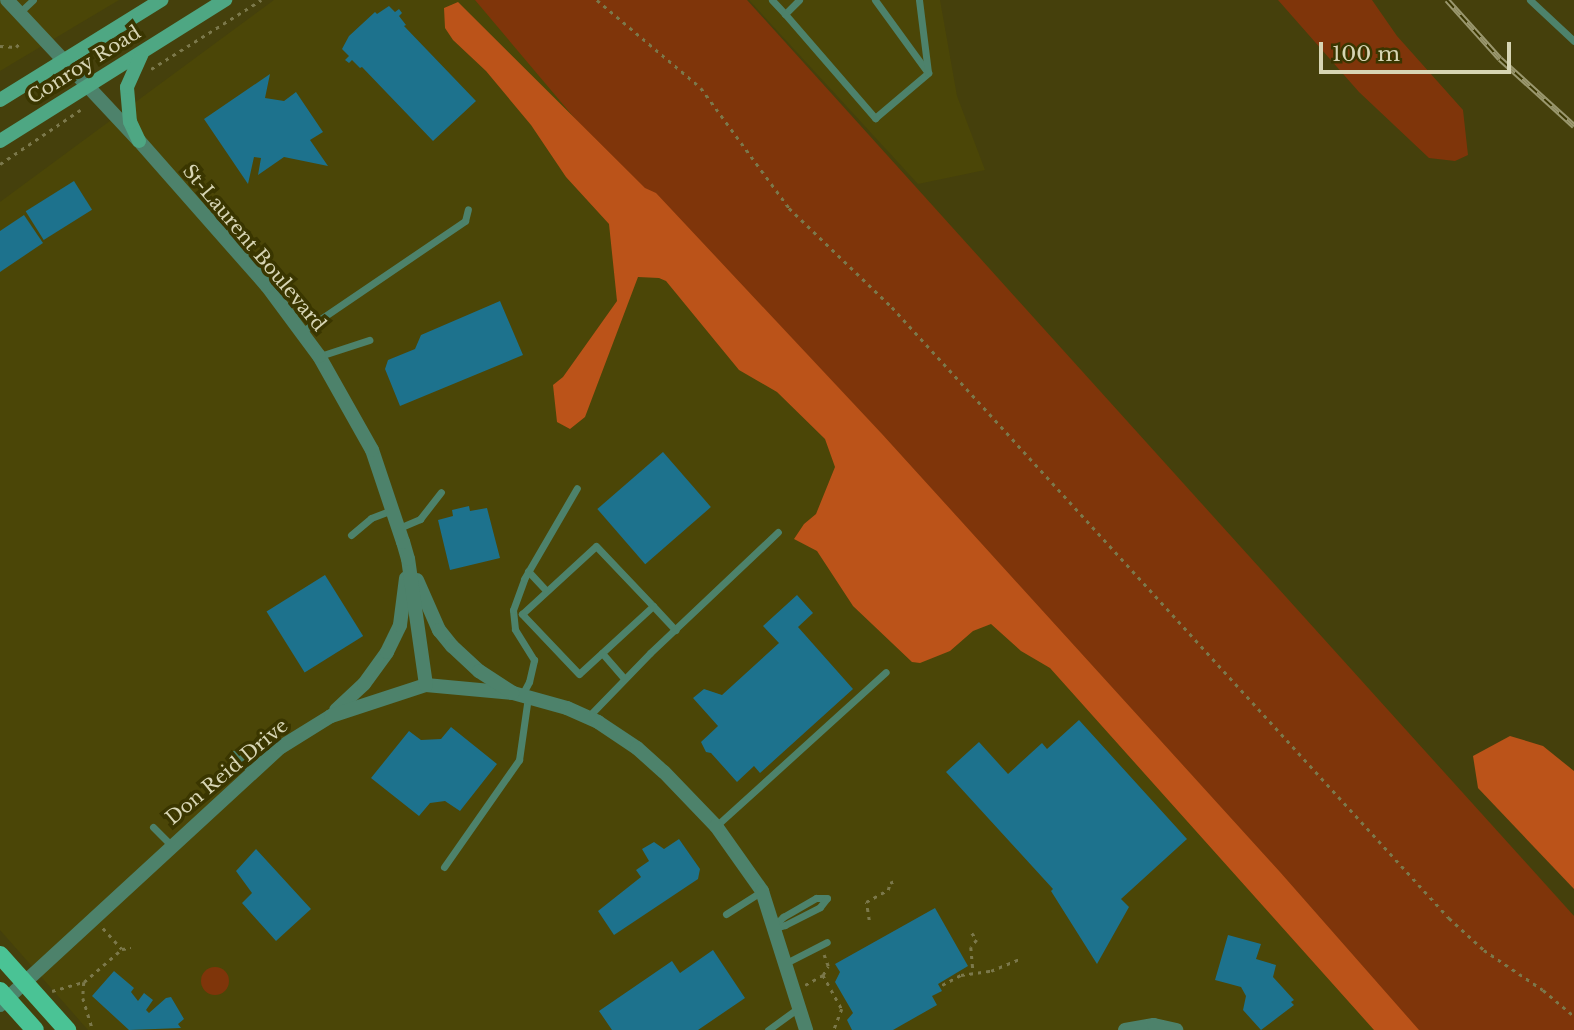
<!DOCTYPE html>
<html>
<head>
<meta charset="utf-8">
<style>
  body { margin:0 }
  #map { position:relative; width:1574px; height:1030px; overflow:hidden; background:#45400c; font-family:"Libre Baskerville",serif }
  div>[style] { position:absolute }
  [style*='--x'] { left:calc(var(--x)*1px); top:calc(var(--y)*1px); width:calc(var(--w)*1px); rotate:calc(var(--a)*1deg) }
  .built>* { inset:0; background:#4b4607 }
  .green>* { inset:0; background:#7f350a }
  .round { border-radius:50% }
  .forest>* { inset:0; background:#bb5319 }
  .building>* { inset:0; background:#1d728d; transform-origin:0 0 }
  .path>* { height:2.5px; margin-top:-1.25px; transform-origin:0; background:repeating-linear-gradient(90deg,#7b784b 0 3.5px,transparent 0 8.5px) }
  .service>* { height:7px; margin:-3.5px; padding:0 3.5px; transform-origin:3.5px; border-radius:3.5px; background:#4d826b }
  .minor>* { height:14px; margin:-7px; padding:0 7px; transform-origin:7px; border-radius:7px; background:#4d826b }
  .tertiary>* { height:14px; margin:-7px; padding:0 7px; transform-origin:7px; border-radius:7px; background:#4d826b }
  .secondary>* { height:14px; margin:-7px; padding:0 7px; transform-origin:7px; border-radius:7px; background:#4ea783 }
  .primary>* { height:18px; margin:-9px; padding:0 9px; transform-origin:9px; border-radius:9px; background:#4ac395 }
  .rail>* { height:6px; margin-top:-3px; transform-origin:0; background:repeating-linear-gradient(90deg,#3a3600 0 10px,#9a976e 0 20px); box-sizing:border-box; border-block:2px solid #9a976e }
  span { translate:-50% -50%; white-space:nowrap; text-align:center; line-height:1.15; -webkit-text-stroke:7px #3a3600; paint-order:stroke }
  .street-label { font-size:19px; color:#d7d5b4 }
  .scale { position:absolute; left:1319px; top:42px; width:192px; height:32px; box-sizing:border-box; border:4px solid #d7d5b4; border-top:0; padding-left:9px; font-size:21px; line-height:24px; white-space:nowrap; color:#d7d5b4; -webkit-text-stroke:5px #3a3600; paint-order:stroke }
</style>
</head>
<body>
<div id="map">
  <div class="built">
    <i style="clip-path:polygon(0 0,119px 0,0 71px)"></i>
    <i style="clip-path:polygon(274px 0,478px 0,1381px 1030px,88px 1030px,0 930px,0 202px)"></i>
    <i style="clip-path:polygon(749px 0,940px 0,957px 96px,985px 170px,918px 184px)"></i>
  </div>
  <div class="green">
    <i style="clip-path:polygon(475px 0,747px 0,1574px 916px,1574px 1030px,1381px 1030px,841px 434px)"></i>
    <i style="clip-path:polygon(1278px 0,1372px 0,1397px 36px,1463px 110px,1468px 155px,1455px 161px,1429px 158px,1359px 92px)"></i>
    <i class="round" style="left:201px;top:967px;width:28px;height:28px"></i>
  </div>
  <div class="forest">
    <i style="clip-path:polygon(458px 2px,645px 188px,656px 193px,882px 434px,1280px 872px,1419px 1030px,1374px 1030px,1050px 668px,1021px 651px,991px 624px,973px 631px,950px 651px,920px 663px,912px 662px,853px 606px,817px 551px,794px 539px,804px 524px,816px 514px,835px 467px,825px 439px,777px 392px,739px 370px,666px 281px,659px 278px,638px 277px,585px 417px,570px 429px,557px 422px,553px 385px,563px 377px,617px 301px,609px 224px,566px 177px,531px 125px,486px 71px,453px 40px,445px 28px,444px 8px)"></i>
    <i style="clip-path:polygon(1510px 736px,1543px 746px,1574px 771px,1574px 889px,1478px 788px,1473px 756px)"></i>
  </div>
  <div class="building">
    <i style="clip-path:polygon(389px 6px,395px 12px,399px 9px,402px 13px,399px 16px,406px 25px,404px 26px,476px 101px,433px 141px,362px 67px,360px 68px,352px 60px,349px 63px,345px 60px,349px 56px,342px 49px,349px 36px,375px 12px,377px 14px)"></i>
    <i style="clip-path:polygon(270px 74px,265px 98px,284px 101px,296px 92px,323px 132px,310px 140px,328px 166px,284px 157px,258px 175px,261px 158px,254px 157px,248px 184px,204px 119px)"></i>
    <i style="left:74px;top:181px;width:34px;height:57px;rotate:58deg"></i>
    <i style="clip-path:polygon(24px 215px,43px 243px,0 272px,0 231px)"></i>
    <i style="clip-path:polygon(500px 301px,523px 355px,400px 406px,385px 369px,388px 360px,415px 349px,421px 335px)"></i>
    <i style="left:663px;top:452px;width:73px;height:87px;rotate:49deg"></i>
    <i style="clip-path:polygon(469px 506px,470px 511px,487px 508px,500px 558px,450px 570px,438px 520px,453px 516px,452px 510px)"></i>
    <i style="left:325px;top:575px;width:72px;height:69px;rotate:58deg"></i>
    <i style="clip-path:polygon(797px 595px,813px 613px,798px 627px,853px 689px,760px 773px,754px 766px,737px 782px,711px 753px,706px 752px,701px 742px,718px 726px,693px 698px,704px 689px,722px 695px,779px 643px,763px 626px)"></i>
    <i style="clip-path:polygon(1079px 720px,1187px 839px,1121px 899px,1129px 907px,1097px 964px,1051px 891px,1053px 889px,946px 772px,979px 742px,1008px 774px,1042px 743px,1047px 749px)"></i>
    <i style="clip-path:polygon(451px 727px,497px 764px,460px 811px,445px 801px,430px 803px,419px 816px,371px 778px,409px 731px,421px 740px,441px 739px)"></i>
    <i style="clip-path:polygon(679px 839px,700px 869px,698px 879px,614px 935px,598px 911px,641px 877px,636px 870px,649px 861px,642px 849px,654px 842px,664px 849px)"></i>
    <i style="clip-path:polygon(256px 849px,311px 909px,276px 941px,242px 903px,252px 893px,236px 871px)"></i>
    <i style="clip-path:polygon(935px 908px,968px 966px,938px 984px,942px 991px,932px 996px,937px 1005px,893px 1030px,852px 1030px,847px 1020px,853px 1013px,835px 982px,840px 972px,835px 964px)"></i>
    <i style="clip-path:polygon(1228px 935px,1261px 944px,1256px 959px,1276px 965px,1273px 977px,1294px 1000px,1291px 1002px,1294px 1005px,1261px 1030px,1243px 1010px,1246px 996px,1241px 987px,1215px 980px)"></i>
    <i style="clip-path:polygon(713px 950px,745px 998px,698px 1030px,612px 1030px,599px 1011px,672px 961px,680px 973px)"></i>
    <i style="clip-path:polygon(114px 971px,134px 988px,131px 992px,138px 1001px,144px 993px,153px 1000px,146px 1010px,149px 1013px,166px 998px,171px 997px,184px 1019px,178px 1024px,181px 1028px,129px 1030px,92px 996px)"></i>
  </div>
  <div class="path">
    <i style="--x:597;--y:0;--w:136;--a:40.2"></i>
    <i style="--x:701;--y:88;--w:149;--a:53.7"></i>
    <i style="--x:789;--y:208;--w:143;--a:43.9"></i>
    <i style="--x:892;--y:307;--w:827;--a:47.65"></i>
    <i style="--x:1449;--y:918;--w:47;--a:42.4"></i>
    <i style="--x:1484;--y:950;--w:71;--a:34.1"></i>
    <i style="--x:1543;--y:990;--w:40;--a:40"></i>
    <i style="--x:0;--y:46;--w:16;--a:4"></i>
    <i style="--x:16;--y:47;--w:7;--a:-45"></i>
    <i style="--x:151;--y:69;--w:130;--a:-32.1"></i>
    <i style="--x:0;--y:164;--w:97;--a:-34"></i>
    <i style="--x:869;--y:920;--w:18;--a:-99"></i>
    <i style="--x:866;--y:902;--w:25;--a:-29"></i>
    <i style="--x:888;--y:890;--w:7;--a:-74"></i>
    <i style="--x:890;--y:883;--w:8;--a:-23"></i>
    <i style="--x:103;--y:928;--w:28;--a:48"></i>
    <i style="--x:972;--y:933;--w:9;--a:54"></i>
    <i style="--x:977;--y:940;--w:9;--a:131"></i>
    <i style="--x:971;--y:947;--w:25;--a:85"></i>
    <i style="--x:823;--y:975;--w:10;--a:-61"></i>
    <i style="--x:828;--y:966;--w:12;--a:-110"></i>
    <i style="--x:84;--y:982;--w:16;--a:94"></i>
    <i style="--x:83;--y:998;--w:34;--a:73"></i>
    <i style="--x:805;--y:985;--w:21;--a:-29"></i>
    <i style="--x:823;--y:975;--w:39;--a:61"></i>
    <i style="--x:842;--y:1009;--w:22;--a:111"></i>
    <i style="--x:942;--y:985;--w:21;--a:-28"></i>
    <i style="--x:961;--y:975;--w:30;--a:-8"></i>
    <i style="--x:991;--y:971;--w:33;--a:-23"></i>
    <i style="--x:52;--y:991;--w:33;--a:-16"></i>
    <i style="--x:84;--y:982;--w:50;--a:-41"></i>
    <i style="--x:122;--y:949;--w:9;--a:-6"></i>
  </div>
  <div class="service">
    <i style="--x:772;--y:0;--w:19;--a:47"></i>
    <i style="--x:799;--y:0;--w:20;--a:135"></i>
    <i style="--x:785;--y:14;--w:138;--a:49.1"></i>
    <i style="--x:875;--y:118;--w:70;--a:-40.3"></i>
    <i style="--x:875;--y:0;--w:90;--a:54"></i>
    <i style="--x:919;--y:0;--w:73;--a:82.9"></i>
    <i style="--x:1530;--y:0;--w:60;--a:43"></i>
    <i style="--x:19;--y:13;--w:19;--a:-43"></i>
    <i style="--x:303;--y:331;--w:196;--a:-34.2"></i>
    <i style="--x:465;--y:221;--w:12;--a:-76"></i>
    <i style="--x:320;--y:356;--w:52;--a:-18.1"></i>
    <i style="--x:399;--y:528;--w:23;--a:-23"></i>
    <i style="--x:420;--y:519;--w:34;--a:-52"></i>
    <i style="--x:351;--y:535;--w:26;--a:-40"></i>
    <i style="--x:371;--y:518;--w:22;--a:-21"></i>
    <i style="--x:596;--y:546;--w:83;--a:46.5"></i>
    <i style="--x:653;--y:606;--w:100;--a:137.4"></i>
    <i style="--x:579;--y:674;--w:83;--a:-133.5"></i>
    <i style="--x:522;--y:614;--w:100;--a:-42.6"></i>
    <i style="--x:528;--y:571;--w:26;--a:47"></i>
    <i style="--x:653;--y:606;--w:33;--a:47"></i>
    <i style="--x:602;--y:653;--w:33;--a:49"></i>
    <i style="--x:522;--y:695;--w:15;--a:-62"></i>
    <i style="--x:529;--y:682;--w:23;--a:-77"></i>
    <i style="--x:534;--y:660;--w:36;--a:-122"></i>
    <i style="--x:515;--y:629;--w:19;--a:-96"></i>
    <i style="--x:513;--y:610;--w:33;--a:-70"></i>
    <i style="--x:524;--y:579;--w:105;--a:-59.8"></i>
    <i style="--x:588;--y:717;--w:89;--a:-45.9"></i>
    <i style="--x:650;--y:653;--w:176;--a:-43.4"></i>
    <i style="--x:234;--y:754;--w:25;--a:45"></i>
    <i style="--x:716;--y:826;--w:229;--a:-42.2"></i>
    <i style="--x:153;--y:827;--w:25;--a:45"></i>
    <i style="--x:444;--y:867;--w:131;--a:-55"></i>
    <i style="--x:519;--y:760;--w:64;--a:-81.9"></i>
    <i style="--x:726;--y:914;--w:43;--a:-32.6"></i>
    <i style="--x:774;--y:926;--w:13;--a:-45"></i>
    <i style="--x:783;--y:917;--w:38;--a:-30"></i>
    <i style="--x:816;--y:898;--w:11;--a:0"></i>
    <i style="--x:774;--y:928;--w:11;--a:-15"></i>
    <i style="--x:785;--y:925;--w:39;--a:-27"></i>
    <i style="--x:820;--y:907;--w:11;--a:-52"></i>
    <i style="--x:784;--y:964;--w:48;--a:-27.1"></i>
    <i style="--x:768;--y:1030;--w:36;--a:-36"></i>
  </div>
  <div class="minor">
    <i style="--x:426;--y:685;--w:87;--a:5.3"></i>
    <i style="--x:513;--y:693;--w:56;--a:15.5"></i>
    <i style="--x:567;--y:708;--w:34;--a:24"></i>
    <i style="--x:598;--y:722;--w:47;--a:33.7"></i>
    <i style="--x:637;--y:748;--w:36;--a:42"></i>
    <i style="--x:664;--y:772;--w:75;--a:46.1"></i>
    <i style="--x:716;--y:826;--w:80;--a:54.7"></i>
    <i style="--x:762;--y:891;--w:146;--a:72.4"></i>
    <i style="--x:1125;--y:1030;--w:29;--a:-10"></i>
    <i style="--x:1154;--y:1025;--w:23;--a:13"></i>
  </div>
  <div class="tertiary">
    <i style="--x:417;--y:580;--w:55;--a:66.3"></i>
    <i style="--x:439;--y:630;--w:21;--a:51"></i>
    <i style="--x:452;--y:646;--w:37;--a:43"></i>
    <i style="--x:479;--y:671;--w:40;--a:32.9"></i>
    <i style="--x:336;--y:710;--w:38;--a:-43"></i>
    <i style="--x:364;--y:684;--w:39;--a:-54"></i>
    <i style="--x:387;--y:652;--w:30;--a:-64"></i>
    <i style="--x:400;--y:625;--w:47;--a:-82.7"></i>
    <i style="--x:0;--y:1005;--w:381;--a:-42.6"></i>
    <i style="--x:281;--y:747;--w:59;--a:-31.8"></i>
    <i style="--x:331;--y:716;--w:100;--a:-18.1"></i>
    <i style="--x:426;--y:685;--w:127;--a:-98.1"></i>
    <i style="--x:408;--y:559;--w:18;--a:-106"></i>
    <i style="--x:403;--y:542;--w:97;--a:-108.6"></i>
    <i style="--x:372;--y:450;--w:108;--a:-119.4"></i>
    <i style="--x:319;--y:356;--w:87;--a:-126.6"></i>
    <i style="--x:267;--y:286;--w:193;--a:-131.4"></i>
    <i style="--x:139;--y:141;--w:193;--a:-133.1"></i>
  </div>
  <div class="secondary">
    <i style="--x:0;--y:100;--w:190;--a:-31.8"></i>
    <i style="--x:0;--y:141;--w:266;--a:-32.1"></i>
    <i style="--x:139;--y:141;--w:21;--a:-115"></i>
    <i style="--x:130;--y:122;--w:35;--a:-95"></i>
    <i style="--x:127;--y:87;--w:36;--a:-66"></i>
  </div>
  <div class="primary">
    <i style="--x:0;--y:955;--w:101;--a:48.2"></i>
    <i style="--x:0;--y:991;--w:52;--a:48.1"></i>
  </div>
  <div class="rail">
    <i style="--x:1447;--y:0;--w:79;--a:48.1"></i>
    <i style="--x:1500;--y:59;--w:100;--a:42.2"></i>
  </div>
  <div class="street-label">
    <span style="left:84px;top:65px;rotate:-32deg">Conroy Road</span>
    <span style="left:254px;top:248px;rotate:50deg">St-Laurent Boulevard</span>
    <span style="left:227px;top:772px;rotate:-40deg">Don Reid Drive</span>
  </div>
  <div class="scale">100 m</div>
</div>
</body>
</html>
